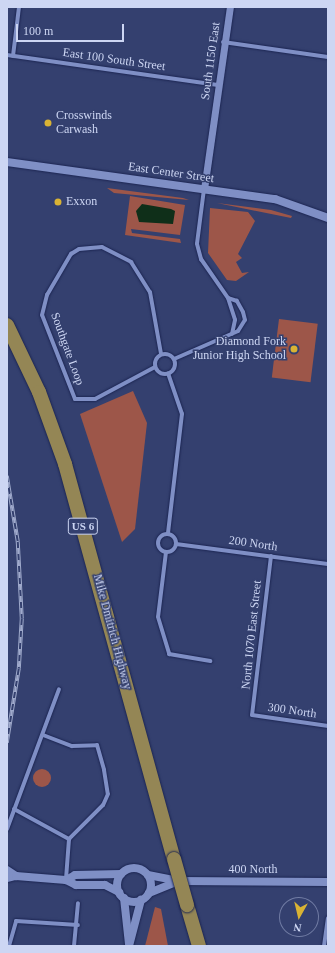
<!DOCTYPE html>
<html>
<head>
<meta charset="utf-8">
<style>
  body { margin:0 }
  #map { position:relative; width:335px; height:953px; overflow:hidden; background:#34406f; font-family:Georgia,serif }
  div>[style] { position:absolute }
  [style*='--x'] { left:calc(var(--x)*1px); top:calc(var(--y)*1px); width:calc(var(--w)*1px); rotate:calc(var(--a)*1deg) }
  .green>* { inset:0; background:#9d5649; transform-origin:0 0 }
  .round { border-radius:50% }
  .water>* { inset:0; background:#0f2f19 }
  .roads { filter:drop-shadow(0 0 1px #1c2552) drop-shadow(0 0 1px #1c2552) }
  .minor>* { height:4px; margin:-2px; padding:0 2px; transform-origin:2px; border-radius:2px; background:#7f8fc5 }
  .minor>.ring { margin:-2px; padding:0; box-sizing:content-box; background:none; border:4px solid #7f8fc5; border-radius:50% }
  .tertiary>* { height:7px; margin:-3.5px; padding:0 3.5px; transform-origin:3.5px; border-radius:3.5px; background:#7f8fc5 }
  .secondary>* { height:8px; margin:-4px; padding:0 4px; transform-origin:4px; border-radius:4px; background:#7f8fc5 }
  .secondary>.ring { margin:-4px; padding:0; box-sizing:content-box; background:none; border:8px solid #7f8fc5; border-radius:50% }
  .trunk>* { height:14px; margin:-7px; padding:0 7px; transform-origin:7px; border-radius:7px; background:#948655 }
  .rail>* { height:3.5px; margin-top:-1.75px; transform-origin:0; background:repeating-linear-gradient(90deg,#34406f 0 6px,#a0aacc 0 12px); box-sizing:border-box; border-block:1px solid #a0aacc }
  .bridges { filter:drop-shadow(0 0 1px #1c2552) drop-shadow(0 0 1px #1c2552) }
  .trunk-bridge>* { height:14px; margin:-7px; padding:0 7px; transform-origin:7px; border-radius:7px; background:#948655 }
  .dots>* { width:11px; height:11px; translate:-50% -50%; box-sizing:border-box; border:2px solid #34406f; border-radius:50% }
  span { translate:-50% -50%; white-space:nowrap; text-align:center; line-height:1.15; -webkit-text-stroke:3px #34406f; paint-order:stroke }
  .shield-label span { padding:1px 3px; background:#34406f; border:1px solid; border-radius:3px; -webkit-text-stroke-width:0 }
  .shield-label { font-size:11px; color:#cdd6f3; font-weight:700 }
  .street-label { font-size:12px; color:#cdd6f3 }
  .poi-label { font-size:12px; color:#cdd6f3 }
  .left { translate:0 -50%; text-align:left }
  .right { translate:-100% -50%; text-align:right }
  .frame { position:absolute; inset:0; border:8px solid #cdd6f3; pointer-events:none }
  .north { position:absolute; left:279px; top:897px; width:40px; height:40px; box-sizing:border-box; background:#34406f; border:1px solid #717ca4; border-radius:50%; rotate:188deg; font-size:11px; font-weight:700; line-height:16px; text-align:center; color:#cdd6f3 }
  .north::after { content:''; display:block; margin:auto; width:14px; height:18px; background:#d9b334; clip-path:polygon(50% 0,100% 100%,50% 72%,0 100%) }
  .scale { position:absolute; left:16px; top:24px; width:108px; height:18px; box-sizing:border-box; border:2px solid #cdd6f3; border-top:0; padding-left:5px; font-size:12px; line-height:14px; white-space:nowrap; color:#cdd6f3; -webkit-text-stroke:3px #34406f; paint-order:stroke }
</style>
</head>
<body>
<div id="map">
  <div class="green">
    <i style="clip-path:polygon(107px 188px,183px 198px,189px 200px,114px 193px)"></i>
    <i style="clip-path:polygon(130px 196px,185px 205px,180px 235px,131px 229px,132px 233px,180px 239px,181px 243px,125px 235px)"></i>
    <i style="clip-path:polygon(217px 203px,271px 210px,292px 216px,291px 218px)"></i>
    <i style="clip-path:polygon(210px 208px,248px 212px,255px 221px,238px 254px,242px 258px,236px 262px,242px 273px,249px 272px,236px 281px,227px 280px,208px 253px)"></i>
    <i style="left:279px;top:319px;width:39px;height:59px;rotate:7deg"></i>
    <i style="clip-path:polygon(133px 391px,147px 423px,135px 529px,122px 542px,80px 414px)"></i>
    <i class="round" style="left:33px;top:769px;width:18px;height:18px"></i>
    <i style="clip-path:polygon(155px 907px,161px 909px,168px 946px,145px 946px)"></i>
  </div>
  <div class="water">
    <i style="clip-path:polygon(142px 204px,171px 209px,175px 211px,173px 224px,139px 222px,136px 211px)"></i>
  </div>
  <div class="roads">
    <div class="minor">
      <i style="--x:223;--y:42;--w:106;--a:8.1"></i>
      <i style="--x:7;--y:55;--w:213;--a:8.1"></i>
      <i style="--x:13;--y:56;--w:49;--a:-83"></i>
      <i style="--x:204;--y:189;--w:55;--a:97.3"></i>
      <i style="--x:197;--y:244;--w:16;--a:75"></i>
      <i style="--x:201;--y:259;--w:47;--a:55.3"></i>
      <i style="--x:228;--y:298;--w:23;--a:72"></i>
      <i style="--x:235;--y:320;--w:14;--a:102"></i>
      <i class="ring" style="left:155px;top:354px;width:16px;height:16px"></i>
      <i style="--x:174;--y:359;--w:70;--a:-23.6"></i>
      <i style="--x:238;--y:331;--w:13;--a:-58"></i>
      <i style="--x:245;--y:320;--w:8;--a:-104"></i>
      <i style="--x:243;--y:312;--w:13;--a:-119"></i>
      <i style="--x:237;--y:301;--w:9;--a:-162"></i>
      <i style="--x:155;--y:367;--w:68;--a:151.9"></i>
      <i style="--x:95;--y:399;--w:20;--a:180"></i>
      <i style="--x:75;--y:399;--w:90;--a:-111.4"></i>
      <i style="--x:42;--y:315;--w:21;--a:-76"></i>
      <i style="--x:47;--y:295;--w:48;--a:-59.7"></i>
      <i style="--x:71;--y:254;--w:9;--a:-32"></i>
      <i style="--x:79;--y:249;--w:23;--a:-5"></i>
      <i style="--x:102;--y:247;--w:33;--a:27"></i>
      <i style="--x:131;--y:262;--w:36;--a:58"></i>
      <i style="--x:150;--y:292;--w:63;--a:79.9"></i>
      <i style="--x:168;--y:533;--w:120;--a:-83.3"></i>
      <i style="--x:182;--y:414;--w:43;--a:-108.9"></i>
      <i class="ring" style="left:158px;top:534px;width:14px;height:14px"></i>
      <i style="--x:176;--y:544;--w:153;--a:7.5"></i>
      <i style="--x:166;--y:552;--w:65;--a:97"></i>
      <i style="--x:158;--y:617;--w:39;--a:73"></i>
      <i style="--x:169;--y:654;--w:42;--a:9.7"></i>
      <i style="--x:271;--y:556;--w:160;--a:96.8"></i>
      <i style="--x:252;--y:715;--w:77;--a:8.2"></i>
      <i style="--x:43;--y:735;--w:31;--a:21"></i>
      <i style="--x:72;--y:746;--w:25;--a:-2"></i>
      <i style="--x:97;--y:745;--w:26;--a:74"></i>
      <i style="--x:104;--y:770;--w:24;--a:81"></i>
      <i style="--x:108;--y:794;--w:12;--a:114"></i>
      <i style="--x:103;--y:805;--w:48;--a:135"></i>
      <i style="--x:69;--y:839;--w:40;--a:94.3"></i>
      <i style="--x:14;--y:809;--w:63;--a:28.6"></i>
      <i style="--x:7;--y:829;--w:149;--a:-69.6"></i>
      <i style="--x:9;--y:946;--w:26;--a:-74"></i>
      <i style="--x:16;--y:921;--w:62;--a:3.7"></i>
      <i style="--x:74;--y:946;--w:43;--a:-84.7"></i>
      <i style="--x:324;--y:946;--w:28;--a:-82"></i>
    </div>
    <div class="tertiary">
      <i style="--x:204;--y:189;--w:184;--a:-81.9"></i>
    </div>
    <div class="secondary">
      <i style="--x:7;--y:162;--w:271;--a:7.9"></i>
      <i style="--x:275;--y:199;--w:56;--a:19.7"></i>
      <i class="ring" style="left:117px;top:868px;width:26px;height:26px"></i>
      <i style="--x:7;--y:870;--w:11;--a:34"></i>
      <i style="--x:148;--y:875;--w:31;--a:11"></i>
      <i style="--x:178;--y:881;--w:150;--a:0.4"></i>
      <i style="--x:7;--y:878;--w:9;--a:-13"></i>
      <i style="--x:16;--y:876;--w:50;--a:4.6"></i>
      <i style="--x:66;--y:880;--w:11;--a:27"></i>
      <i style="--x:76;--y:885;--w:29;--a:0"></i>
      <i style="--x:105;--y:885;--w:16;--a:27"></i>
      <i style="--x:66;--y:880;--w:10;--a:-29"></i>
      <i style="--x:75;--y:875;--w:46;--a:-1.2"></i>
      <i style="--x:149;--y:893;--w:31;--a:-22"></i>
      <i style="--x:124;--y:898;--w:46;--a:83.8"></i>
      <i style="--x:129;--y:946;--w:48;--a:-75.4"></i>
    </div>
    <div class="trunk">
      <i style="--x:7;--y:325;--w:74;--a:64.5"></i>
      <i style="--x:39;--y:392;--w:77;--a:70.1"></i>
      <i style="--x:65;--y:464;--w:410;--a:74.6"></i>
      <i style="--x:187;--y:905;--w:43;--a:73.7"></i>
    </div>
  </div>
  <div class="rail">
    <i style="--x:7;--y:476;--w:67;--a:80.5"></i>
    <i style="--x:18;--y:542;--w:77;--a:87"></i>
    <i style="--x:22;--y:619;--w:50;--a:93.4"></i>
    <i style="--x:19;--y:669;--w:75;--a:99.2"></i>
  </div>
  <div class="bridges">
    <div class="trunk-bridge">
      <i style="--x:174;--y:859;--w:48;--a:74.2"></i>
    </div>
  </div>
  <div class="dots">
    <i style="left:48px;top:123px;background:#d9b334"></i>
    <i style="left:58px;top:202px;background:#d9b334"></i>
    <i style="left:294px;top:349px;background:#d9b334"></i>
  </div>
  <div class="shield-label">
    <span style="left:83px;top:526px">US 6</span>
  </div>
  <div class="street-label">
    <span style="left:114px;top:60px;rotate:8deg">East 100 South Street</span>
    <span style="left:211px;top:61px;rotate:-82deg">South 1150 East</span>
    <span style="left:171px;top:173px;rotate:8deg">East Center Street</span>
    <span style="left:67px;top:349px;rotate:70deg">Southgate Loop</span>
    <span style="left:253px;top:544px;rotate:8deg">200 North</span>
    <span style="left:112px;top:632px;rotate:75deg">Mike Dmitrich Highway</span>
    <span style="left:252px;top:635px;rotate:-84deg">North 1070 East Street</span>
    <span style="left:292px;top:711px;rotate:8deg">300 North</span>
    <span style="left:253px;top:870px">400 North</span>
  </div>
  <div class="poi-label">
    <span class="left" style="left:56px;top:123px">Crosswinds<br>Carwash</span>
    <span class="left" style="left:66px;top:202px">Exxon</span>
    <span class="right" style="left:286px;top:349px">Diamond Fork<br>Junior High School</span>
  </div>
  <div class="frame"></div>
  <div class="north">N</div>
  <div class="scale">100 m</div>
</div>
</body>
</html>
